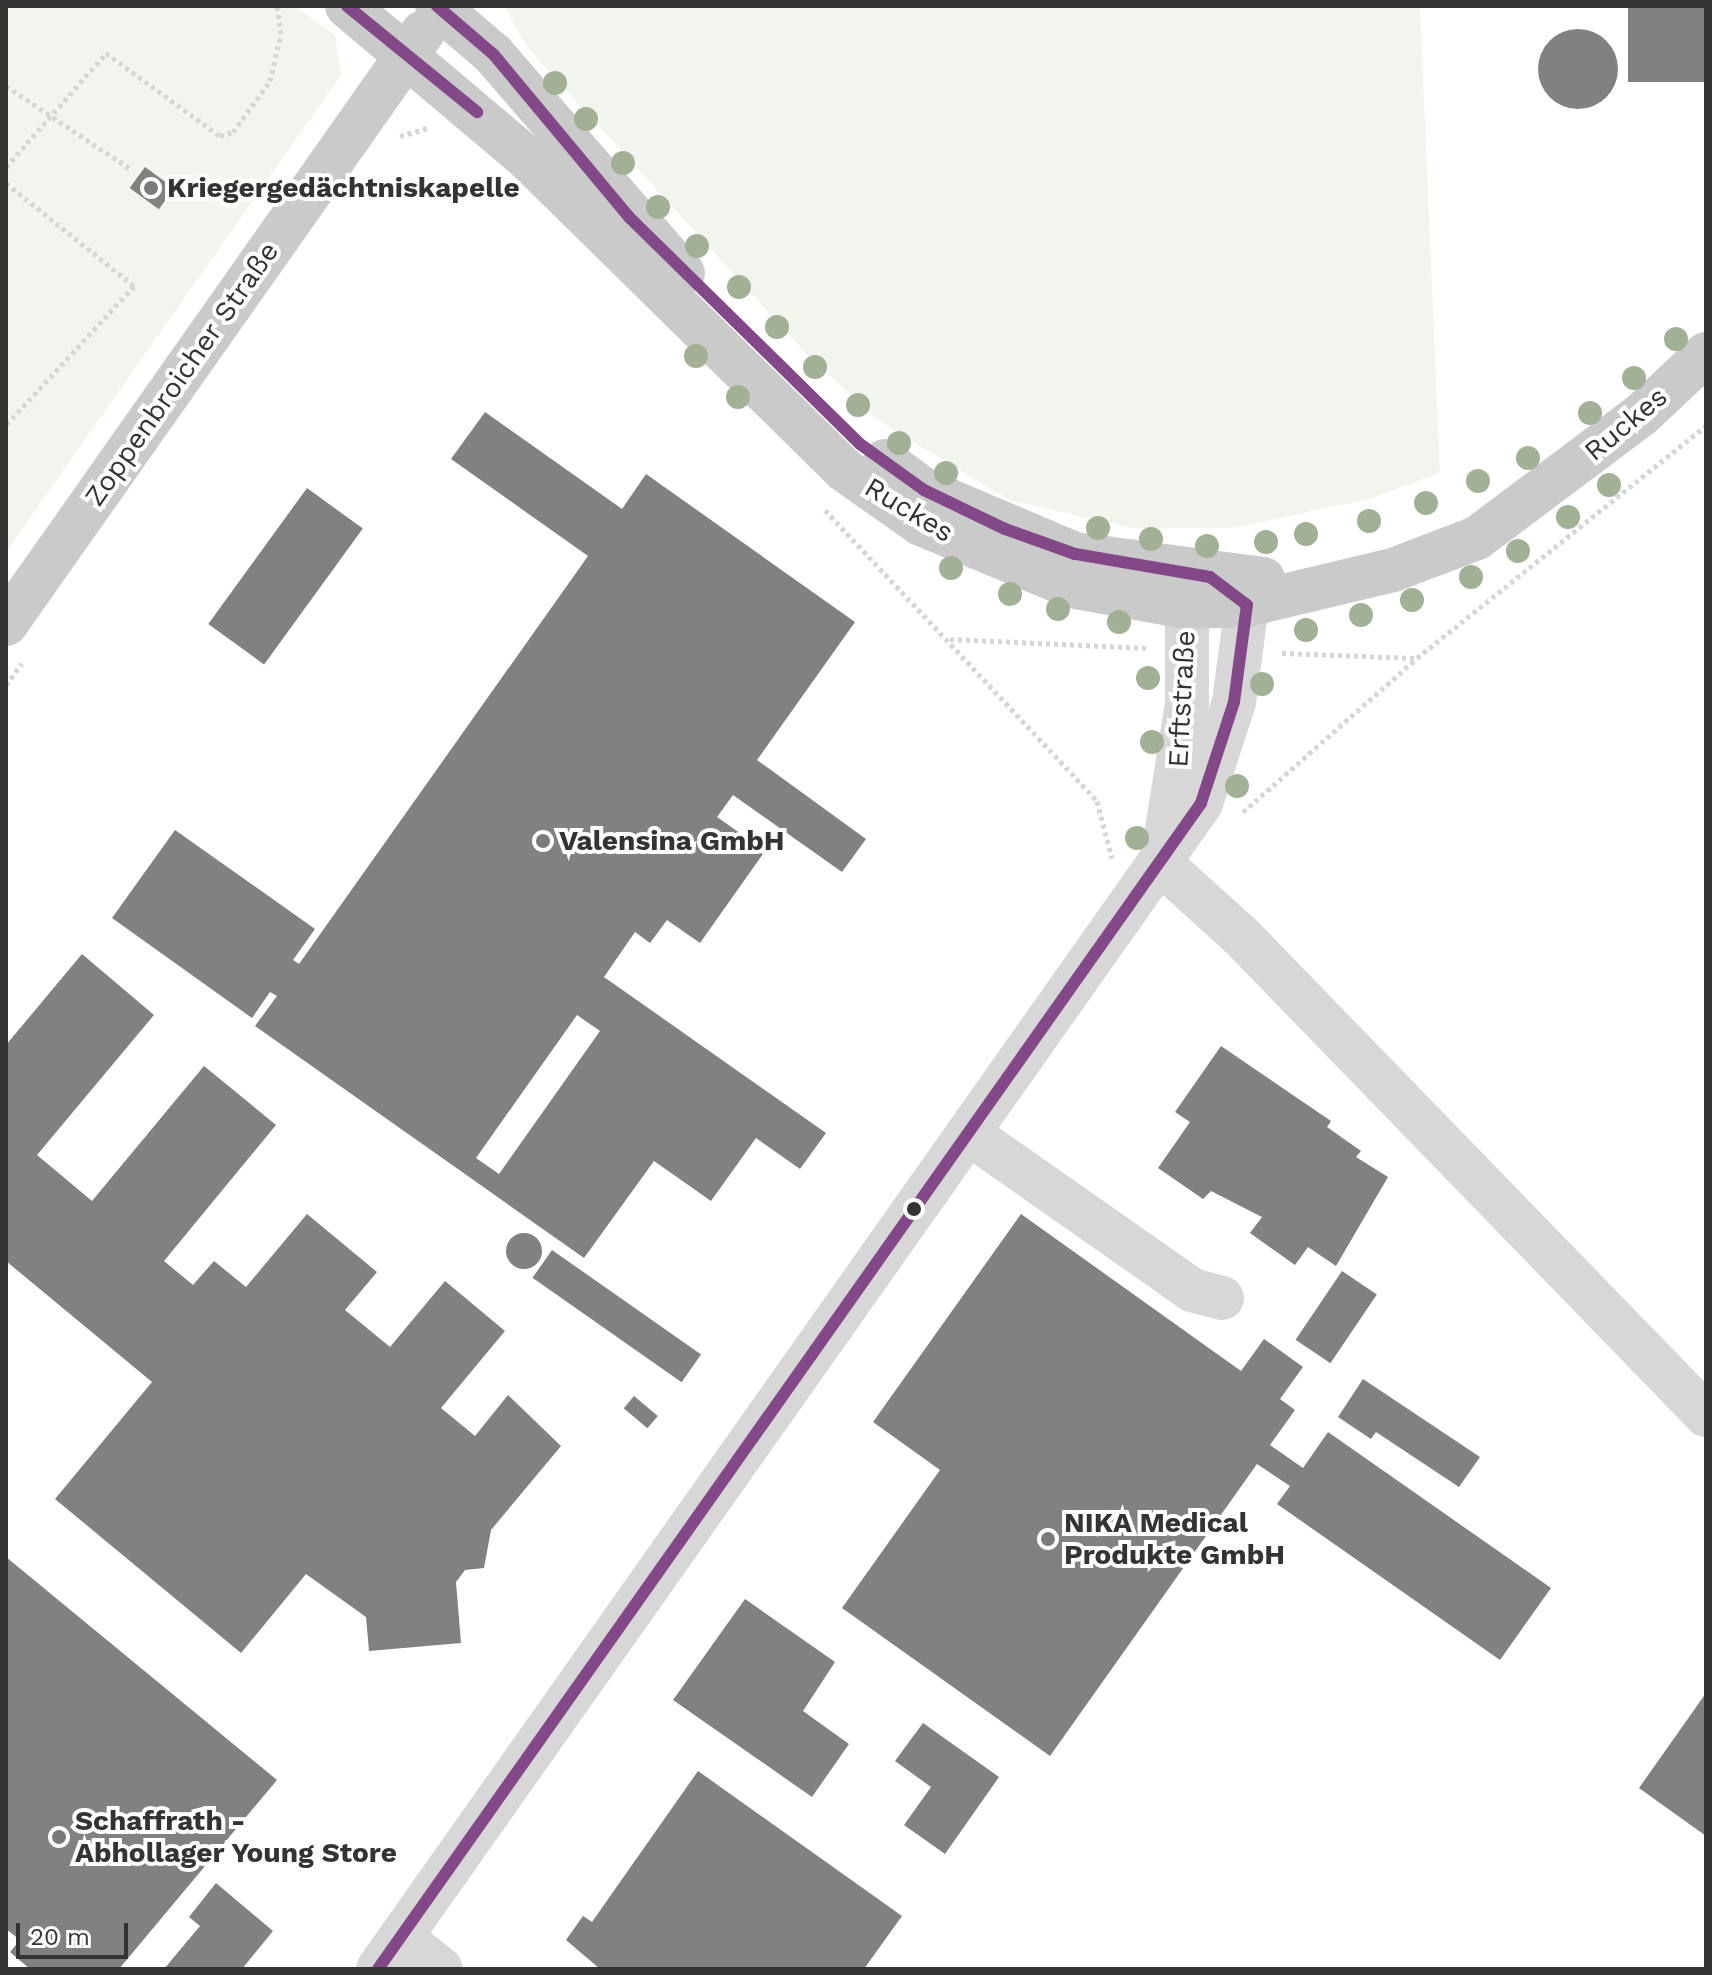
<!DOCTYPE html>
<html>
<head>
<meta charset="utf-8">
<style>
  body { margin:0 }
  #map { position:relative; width:1712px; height:1975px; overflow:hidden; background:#fff; font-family:"Work Sans",sans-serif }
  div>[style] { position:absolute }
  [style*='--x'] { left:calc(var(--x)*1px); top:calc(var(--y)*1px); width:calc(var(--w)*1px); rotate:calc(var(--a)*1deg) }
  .green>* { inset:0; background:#f1f5ed }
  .building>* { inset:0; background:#818181; transform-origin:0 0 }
  .round { border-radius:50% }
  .path>* { height:5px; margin-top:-2.5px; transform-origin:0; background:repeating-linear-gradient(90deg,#d6d6d6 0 4px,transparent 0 8px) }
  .minor>* { height:44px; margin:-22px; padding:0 22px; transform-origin:22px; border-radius:22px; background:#d7d7d7 }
  .major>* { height:44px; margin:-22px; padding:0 22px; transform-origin:22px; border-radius:22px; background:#cacaca }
  .bus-1>* { height:12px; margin:-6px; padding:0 6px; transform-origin:6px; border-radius:6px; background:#824888 }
  .trees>* { width:24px; height:24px; margin:-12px; border-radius:50%; background:#a2b095 }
  .dots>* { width:22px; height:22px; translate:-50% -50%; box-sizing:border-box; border:4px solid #fff; border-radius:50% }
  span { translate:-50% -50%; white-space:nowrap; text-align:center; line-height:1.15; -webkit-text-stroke:8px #fff; paint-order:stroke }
  .poi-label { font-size:28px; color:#333; font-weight:700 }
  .left { translate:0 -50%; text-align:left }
  .street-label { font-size:28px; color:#333 }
  .frame { position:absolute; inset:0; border:8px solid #333; pointer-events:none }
  .scale { position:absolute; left:16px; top:1923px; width:112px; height:36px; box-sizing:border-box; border:4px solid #333; border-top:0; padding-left:10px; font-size:24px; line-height:28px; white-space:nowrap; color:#333; -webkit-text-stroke:6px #fff; paint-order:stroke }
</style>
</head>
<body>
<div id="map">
  <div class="green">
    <i style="clip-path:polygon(6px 6px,294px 6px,335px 35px,341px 75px,6px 552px)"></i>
    <i style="clip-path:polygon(504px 6px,1420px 6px,1440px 473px,1369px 499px,1232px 528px,1131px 528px,1009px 500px,878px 420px,809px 357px,526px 46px)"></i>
  </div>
  <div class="building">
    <i style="left:1628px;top:6px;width:78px;height:76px"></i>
    <i class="round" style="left:1538px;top:29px;width:80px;height:80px"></i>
    <i style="left:145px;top:167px;width:36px;height:26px;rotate:36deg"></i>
    <i style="clip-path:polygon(evenodd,485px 412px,622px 509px,646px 474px,855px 622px,757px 760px,866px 839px,842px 872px,733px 795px,717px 817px,765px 851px,700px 943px,667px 920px,650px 943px,635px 932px,604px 977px,826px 1133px,800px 1169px,756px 1138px,711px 1201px,654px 1161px,584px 1258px,255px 1026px,277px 996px,270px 992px,252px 1018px,112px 918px,175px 830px,315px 929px,293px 960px,299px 964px,588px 556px,451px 459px,485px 412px,577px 1015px,600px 1031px,499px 1174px,476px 1158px,577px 1015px)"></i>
    <i style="left:307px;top:488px;width:69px;height:168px;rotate:36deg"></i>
    <i style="clip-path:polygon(82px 954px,154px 1015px,37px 1155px,92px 1201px,204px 1066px,276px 1125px,164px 1261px,193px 1285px,214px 1261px,246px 1287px,307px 1214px,377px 1272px,345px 1310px,390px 1347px,445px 1281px,505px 1331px,441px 1408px,475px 1436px,508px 1395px,561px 1446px,491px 1530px,484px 1568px,465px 1570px,456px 1582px,461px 1643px,369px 1651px,366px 1617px,306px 1574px,241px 1653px,55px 1499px,152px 1382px,6px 1261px,6px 1045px)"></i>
    <i style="clip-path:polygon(1221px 1046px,1331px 1121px,1327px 1127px,1361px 1151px,1356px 1157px,1388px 1177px,1336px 1266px,1308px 1247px,1295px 1265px,1250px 1233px,1262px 1217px,1211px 1191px,1203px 1199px,1158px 1168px,1190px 1122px,1175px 1112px)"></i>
    <i style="clip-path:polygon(1021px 1214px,1241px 1371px,1264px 1339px,1303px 1367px,1280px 1399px,1295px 1410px,1270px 1445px,1303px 1468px,1328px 1432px,1551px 1588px,1500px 1660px,1277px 1504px,1290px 1486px,1257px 1464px,1050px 1756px,842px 1608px,940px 1470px,873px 1422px)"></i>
    <i class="round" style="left:506px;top:1233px;width:36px;height:36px"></i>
    <i style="left:552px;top:1250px;width:182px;height:34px;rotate:35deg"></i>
    <i style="left:1342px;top:1271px;width:42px;height:83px;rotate:34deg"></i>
    <i style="clip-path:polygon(1363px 1379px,1480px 1457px,1459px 1487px,1376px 1432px,1371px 1439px,1338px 1417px)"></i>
    <i style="left:634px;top:1396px;width:31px;height:16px;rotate:40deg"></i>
    <i style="clip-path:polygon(6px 1557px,277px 1780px,119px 1969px,30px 1969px,10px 1952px,20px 1940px,6px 1929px)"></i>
    <i style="clip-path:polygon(745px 1599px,835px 1662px,803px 1711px,849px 1744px,812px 1797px,673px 1700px)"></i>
    <i style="clip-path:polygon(1706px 1693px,1706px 1836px,1639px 1788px)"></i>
    <i style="clip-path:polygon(923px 1723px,999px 1777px,945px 1854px,904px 1825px,931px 1787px,895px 1761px)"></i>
    <i style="clip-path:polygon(698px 1771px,902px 1916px,864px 1969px,600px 1969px,566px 1940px,583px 1916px,592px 1922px)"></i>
    <i style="clip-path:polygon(216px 1883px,273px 1931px,242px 1969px,164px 1969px,200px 1926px,189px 1917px)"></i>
  </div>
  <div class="path">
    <i style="--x:6;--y:86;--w:148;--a:33.7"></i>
    <i style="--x:400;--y:136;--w:29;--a:-16"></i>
    <i style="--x:6;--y:167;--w:152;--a:-48.7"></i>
    <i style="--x:106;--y:53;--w:141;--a:36.1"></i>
    <i style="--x:220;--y:136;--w:14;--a:-17"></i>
    <i style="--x:233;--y:132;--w:63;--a:-54"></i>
    <i style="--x:270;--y:81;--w:48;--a:-76.8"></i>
    <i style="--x:281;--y:34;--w:28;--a:-98"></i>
    <i style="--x:6;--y:183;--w:164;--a:38.8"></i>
    <i style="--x:134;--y:286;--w:189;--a:132.6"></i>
    <i style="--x:825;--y:510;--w:398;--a:46.9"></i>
    <i style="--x:1097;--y:801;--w:59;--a:75.3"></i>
    <i style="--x:950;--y:639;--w:198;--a:2.6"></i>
    <i style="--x:1282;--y:653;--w:134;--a:2.1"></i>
    <i style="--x:6;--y:685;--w:27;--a:-54"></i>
    <i style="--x:1243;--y:812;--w:232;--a:-41.5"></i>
    <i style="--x:1417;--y:658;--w:371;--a:-38.8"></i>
  </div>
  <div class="minor">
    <i style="--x:1166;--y:836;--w:135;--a:-81"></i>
    <i style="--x:1187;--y:703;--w:96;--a:-90"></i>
    <i style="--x:1159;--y:862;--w:110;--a:42.1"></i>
    <i style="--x:1241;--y:936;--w:668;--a:45.85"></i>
    <i style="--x:968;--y:1133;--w:274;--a:35"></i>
    <i style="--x:1192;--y:1290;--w:31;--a:15"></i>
    <i style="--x:401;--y:1937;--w:51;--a:38.7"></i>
    <i style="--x:378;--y:1969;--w:1427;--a:-54.78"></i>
    <i style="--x:1201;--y:803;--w:106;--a:-71.9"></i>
    <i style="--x:1234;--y:702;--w:98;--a:-82.4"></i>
  </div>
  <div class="major">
    <i style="--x:347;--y:6;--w:236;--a:40.2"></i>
    <i style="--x:527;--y:158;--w:443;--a:44.5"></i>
    <i style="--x:843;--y:469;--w:95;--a:35.2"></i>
    <i style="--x:921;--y:524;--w:162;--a:22.5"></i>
    <i style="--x:1071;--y:586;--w:118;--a:10.3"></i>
    <i style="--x:1187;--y:607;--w:60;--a:-1.9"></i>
    <i style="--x:1247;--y:605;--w:150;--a:-13.5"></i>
    <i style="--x:1393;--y:570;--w:90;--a:-20.9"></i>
    <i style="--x:1477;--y:538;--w:205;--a:-36.9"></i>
    <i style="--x:1641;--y:415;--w:89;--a:-43.2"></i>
    <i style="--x:437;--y:6;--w:74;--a:40.6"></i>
    <i style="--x:493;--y:54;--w:290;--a:49.1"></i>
    <i style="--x:885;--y:461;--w:49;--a:36.6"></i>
    <i style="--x:924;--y:490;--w:164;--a:23"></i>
    <i style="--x:1075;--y:554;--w:190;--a:7.6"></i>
    <i style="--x:6;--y:624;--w:724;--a:-54.84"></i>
  </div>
  <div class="bus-1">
    <i style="--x:347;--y:6;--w:168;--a:39.2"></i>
    <i style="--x:378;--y:1969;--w:1427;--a:-54.78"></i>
    <i style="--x:1201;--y:803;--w:106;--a:-71.9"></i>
    <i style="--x:1234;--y:702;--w:98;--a:-82.4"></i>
    <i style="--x:1247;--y:605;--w:46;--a:-142.9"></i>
    <i style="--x:1210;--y:577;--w:137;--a:-170.3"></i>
    <i style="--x:1075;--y:554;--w:74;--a:-160.3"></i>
    <i style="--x:1005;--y:529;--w:90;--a:-154.3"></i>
    <i style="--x:924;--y:490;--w:79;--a:-144.3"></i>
    <i style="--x:860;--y:444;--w:324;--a:-135.5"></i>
    <i style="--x:629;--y:217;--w:212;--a:-129.8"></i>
    <i style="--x:493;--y:54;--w:74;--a:-139.4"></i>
  </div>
  <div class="trees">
    <i style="left:555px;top:83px"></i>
    <i style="left:586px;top:119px"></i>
    <i style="left:623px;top:163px"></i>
    <i style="left:658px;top:207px"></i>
    <i style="left:697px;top:246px"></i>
    <i style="left:739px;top:287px"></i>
    <i style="left:777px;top:327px"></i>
    <i style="left:1676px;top:339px"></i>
    <i style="left:696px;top:356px"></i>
    <i style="left:815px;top:367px"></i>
    <i style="left:1634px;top:378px"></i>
    <i style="left:738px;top:397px"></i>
    <i style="left:858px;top:405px"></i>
    <i style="left:1590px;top:413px"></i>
    <i style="left:899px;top:443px"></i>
    <i style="left:1528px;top:458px"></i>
    <i style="left:946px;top:473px"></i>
    <i style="left:1478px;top:481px"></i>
    <i style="left:1609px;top:485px"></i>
    <i style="left:1426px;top:503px"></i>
    <i style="left:1568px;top:517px"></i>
    <i style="left:1369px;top:521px"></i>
    <i style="left:1098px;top:528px"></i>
    <i style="left:1306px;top:534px"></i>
    <i style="left:1151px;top:539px"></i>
    <i style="left:1266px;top:542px"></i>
    <i style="left:1207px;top:546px"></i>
    <i style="left:1518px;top:551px"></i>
    <i style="left:951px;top:568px"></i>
    <i style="left:1471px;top:577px"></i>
    <i style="left:1010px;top:594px"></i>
    <i style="left:1412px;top:600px"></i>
    <i style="left:1058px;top:609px"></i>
    <i style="left:1361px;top:615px"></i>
    <i style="left:1119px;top:622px"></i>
    <i style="left:1306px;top:630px"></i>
    <i style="left:1148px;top:678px"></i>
    <i style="left:1262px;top:684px"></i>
    <i style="left:1152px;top:742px"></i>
    <i style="left:1237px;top:786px"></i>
    <i style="left:1137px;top:838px"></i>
  </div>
  <div class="dots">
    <i style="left:151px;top:188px;background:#7a7a7a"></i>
    <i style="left:543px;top:841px;background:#7a7a7a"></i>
    <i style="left:914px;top:1209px;background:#333"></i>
    <i style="left:1048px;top:1539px;background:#7a7a7a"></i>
    <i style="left:59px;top:1837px;background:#7a7a7a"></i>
  </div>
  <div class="poi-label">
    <span class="left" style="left:167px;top:188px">Kriegergedächtniskapelle</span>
    <span class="left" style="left:559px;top:841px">Valensina GmbH</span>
    <span class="left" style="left:1064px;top:1539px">NIKA Medical<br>Produkte GmbH</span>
    <span class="left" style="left:75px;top:1837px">Schaffrath -<br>Abhollager Young Store</span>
  </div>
  <div class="street-label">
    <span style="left:182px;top:374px;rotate:-55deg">Zoppenbroicher Straße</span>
    <span style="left:1626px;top:424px;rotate:-40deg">Ruckes</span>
    <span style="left:909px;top:510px;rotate:31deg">Ruckes</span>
    <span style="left:1182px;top:699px;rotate:-87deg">Erftstraße</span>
  </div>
  <div class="frame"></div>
  <div class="scale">20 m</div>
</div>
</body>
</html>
